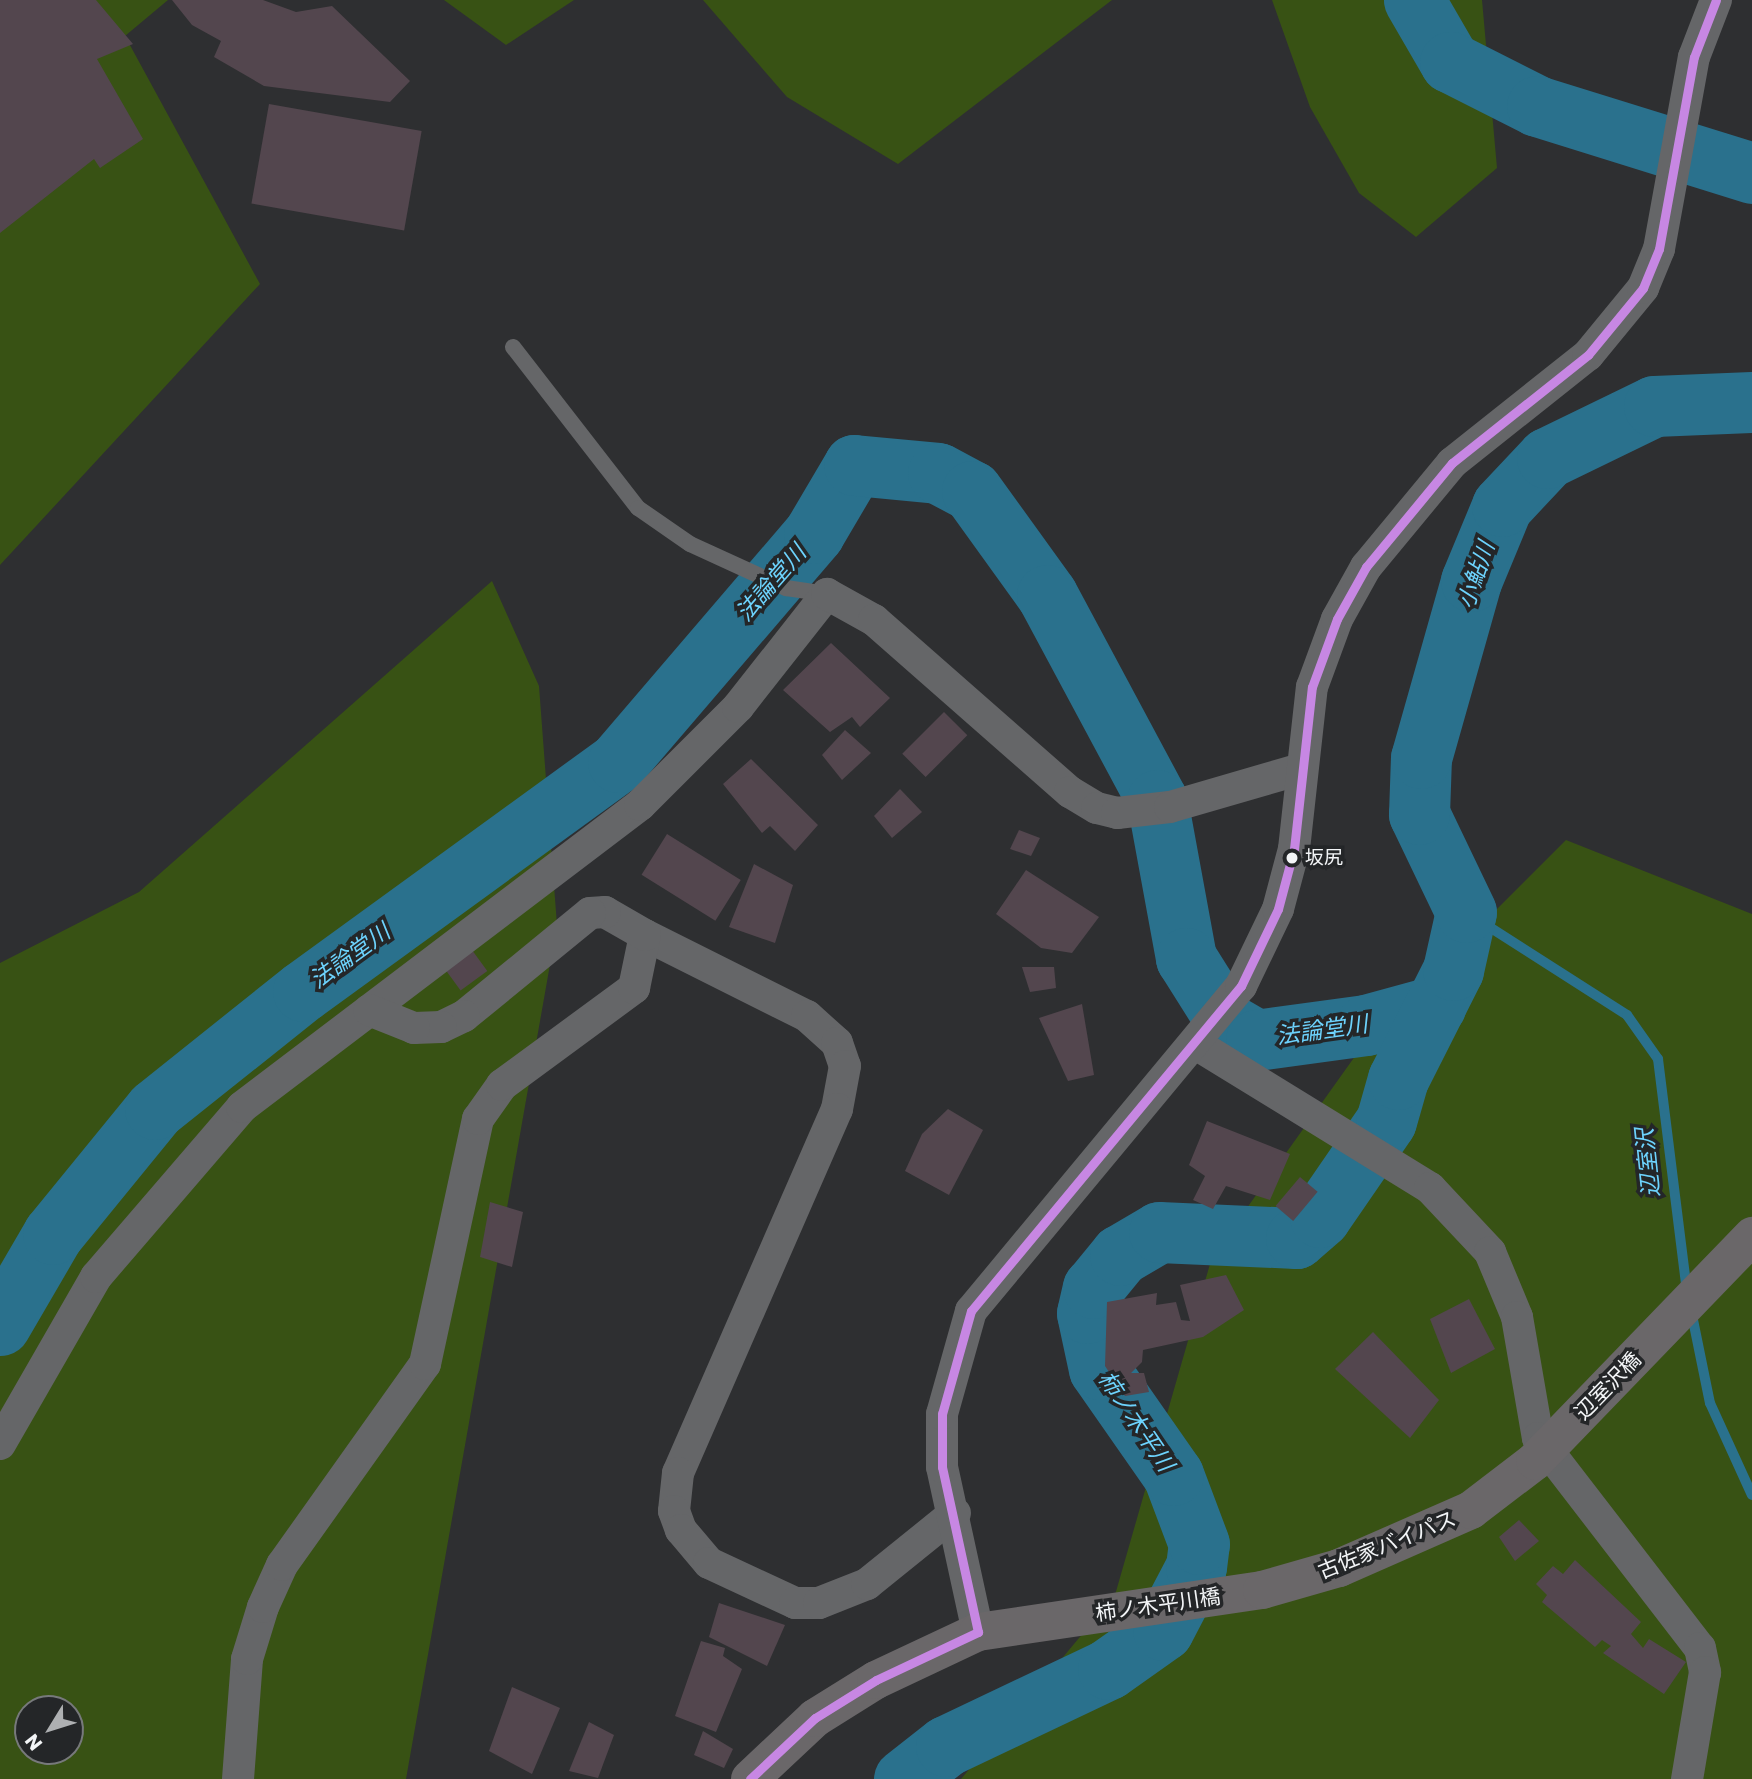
<!DOCTYPE html>
<html>
<head>
<meta charset="utf-8">
<style>
  body { margin:0 }
  #map { position:relative; width:1752px; height:1779px; overflow:hidden; background:#2e2f31; font-family:Poppins,"Noto Sans JP",sans-serif }
  div>[style] { position:absolute }
  [style*='--x'] { left:calc(var(--x)*1px); top:calc(var(--y)*1px); width:calc(var(--w)*1px); rotate:calc(var(--a)*1deg) }
  .green>* { inset:0; background:#385214 }
  .stream>* { height:10px; margin:-5px; padding:0 5px; transform-origin:5px; border-radius:5px; background:#2a718d }
  .river>* { height:61px; margin:-30.5px; padding:0 30.5px; transform-origin:30.5px; border-radius:30.5px; background:#2a718d }
  .building>* { inset:0; background:#53464e; transform-origin:0 0 }
  .lane>* { height:16px; margin:-8px; padding:0 8px; transform-origin:8px; border-radius:8px; background:#656668 }
  .street>* { height:32px; margin:-16px; padding:0 16px; transform-origin:16px; border-radius:16px; background:#656668 }
  .primary>* { height:38px; margin:-19px; padding:0 19px; transform-origin:19px; border-radius:19px; background:#6a6769 }
  .bus-1>* { height:9px; margin:-4.5px; padding:0 4.5px; transform-origin:4.5px; border-radius:4.5px; background:#c787e3 }
  .dots>* { width:19px; height:19px; translate:-50% -50%; box-sizing:border-box; border:4px solid #242628; border-radius:50% }
  span { translate:-50% -50%; white-space:nowrap; text-align:center; line-height:1.15; -webkit-text-stroke:7px #242628; paint-order:stroke }
  .bus-label { font-size:19px; color:#f3f5f7 }
  .left { translate:0 -50%; text-align:left }
  .street-label { font-size:21px; color:#f3f5f7 }
  .water-label { font-size:23px; color:#6dd3fd; font-style:italic }
  .north { position:absolute; left:14px; top:1695px; width:70px; height:70px; box-sizing:border-box; background:#242628; border:2px solid #77797b; border-radius:50%; rotate:232deg; font-size:19px; font-weight:700; line-height:28px; text-align:center; color:#f3f5f7 }
  .north::after { content:''; display:block; margin:auto; width:24px; height:32px; background:#aeb0b2; clip-path:polygon(50% 0,100% 100%,50% 72%,0 100%) }
</style>
</head>
<body>
<div id="map">
  <div class="green">
    <i style="clip-path:polygon(0 0,168px 0,125px 36px,260px 284px,0 565px)"></i>
    <i style="clip-path:polygon(444px 0,574px 0,506px 45px)"></i>
    <i style="clip-path:polygon(703px 0,1112px 0,898px 164px,787px 97px)"></i>
    <i style="clip-path:polygon(1272px 0,1482px 0,1497px 168px,1416px 237px,1359px 193px,1310px 107px)"></i>
    <i style="clip-path:polygon(evenodd,492px 581px,539px 686px,557px 925px,406px 1779px,0 1779px,0 963px,139px 892px,492px 581px,28px 1709px,70px 1709px,70px 1751px,28px 1751px,28px 1709px)"></i>
    <i style="clip-path:polygon(1566px 840px,1752px 914px,1752px 1779px,961px 1779px,1115px 1595px,1212px 1257px,1368px 1038px)"></i>
  </div>
  <div class="stream">
    <i style="--x:1466;--y:912;--w:191;--a:32.6"></i>
    <i style="--x:1627;--y:1015;--w:54;--a:54.8"></i>
    <i style="--x:1658;--y:1059;--w:234;--a:82.9"></i>
    <i style="--x:1691;--y:1310;--w:95;--a:78.5"></i>
    <i style="--x:1710;--y:1403;--w:101;--a:65.5"></i>
  </div>
  <div class="river">
    <i style="--x:1414;--y:0;--w:72;--a:59.9"></i>
    <i style="--x:1450;--y:62;--w:97;--a:26.8"></i>
    <i style="--x:1537;--y:106;--w:225;--a:17.3"></i>
    <i style="--x:0;--y:1325;--w:105;--a:-59.8"></i>
    <i style="--x:53;--y:1234;--w:161;--a:-50.8"></i>
    <i style="--x:155;--y:1109;--w:189;--a:-38.6"></i>
    <i style="--x:303;--y:991;--w:389;--a:-36"></i>
    <i style="--x:618;--y:762;--w:301;--a:-49.4"></i>
    <i style="--x:814;--y:533;--w:79;--a:-59.5"></i>
    <i style="--x:854;--y:465;--w:84;--a:5.4"></i>
    <i style="--x:938;--y:473;--w:38;--a:28"></i>
    <i style="--x:972;--y:491;--w:128;--a:54.2"></i>
    <i style="--x:1047;--y:595;--w:233;--a:61.8"></i>
    <i style="--x:1157;--y:800;--w:161;--a:79.6"></i>
    <i style="--x:1186;--y:958;--w:77;--a:57.8"></i>
    <i style="--x:1227;--y:1023;--w:34;--a:30"></i>
    <i style="--x:1256;--y:1040;--w:111;--a:-7.8"></i>
    <i style="--x:1366;--y:1025;--w:72;--a:-15.4"></i>
    <i style="--x:904;--y:1779;--w:53;--a:-38.2"></i>
    <i style="--x:946;--y:1746;--w:179;--a:-25.4"></i>
    <i style="--x:1108;--y:1669;--w:67;--a:-35.3"></i>
    <i style="--x:1163;--y:1630;--w:71;--a:-62.4"></i>
    <i style="--x:1196;--y:1567;--w:23;--a:-83"></i>
    <i style="--x:1199;--y:1544;--w:74;--a:-110.6"></i>
    <i style="--x:1173;--y:1475;--w:129;--a:-124.9"></i>
    <i style="--x:1099;--y:1369;--w:57;--a:-102.1"></i>
    <i style="--x:1087;--y:1313;--w:26;--a:-77"></i>
    <i style="--x:1093;--y:1288;--w:43;--a:-50.7"></i>
    <i style="--x:1120;--y:1255;--w:45;--a:-30.5"></i>
    <i style="--x:1159;--y:1232;--w:137;--a:2.5"></i>
    <i style="--x:1296;--y:1238;--w:32;--a:-41"></i>
    <i style="--x:1320;--y:1217;--w:116;--a:-55.5"></i>
    <i style="--x:1386;--y:1121;--w:44;--a:-74.1"></i>
    <i style="--x:1398;--y:1079;--w:122;--a:-63.2"></i>
    <i style="--x:1453;--y:970;--w:59;--a:-77.4"></i>
    <i style="--x:1466;--y:912;--w:109;--a:-115.6"></i>
    <i style="--x:1419;--y:814;--w:56;--a:-88"></i>
    <i style="--x:1421;--y:758;--w:184;--a:-74.2"></i>
    <i style="--x:1471;--y:581;--w:81;--a:-67.5"></i>
    <i style="--x:1502;--y:506;--w:66;--a:-46.8"></i>
    <i style="--x:1547;--y:458;--w:119;--a:-25.9"></i>
    <i style="--x:1654;--y:406;--w:98;--a:-2.3"></i>
  </div>
  <div class="building">
    <i style="clip-path:polygon(0 0,96px 0,133px 44px,97px 59px,143px 139px,100px 168px,94px 159px,0 233px)"></i>
    <i style="clip-path:polygon(172px 0,263px 0,296px 12px,332px 6px,410px 81px,390px 102px,264px 86px,214px 57px,221px 41px,192px 25px)"></i>
    <i style="left:269px;top:104px;width:155px;height:101px;rotate:10deg"></i>
    <i style="clip-path:polygon(831px 643px,890px 698px,860px 727px,852px 717px,830px 732px,783px 690px)"></i>
    <i style="left:944px;top:712px;width:33px;height:59px;rotate:45deg"></i>
    <i style="clip-path:polygon(845px 730px,871px 753px,842px 780px,822px 755px)"></i>
    <i style="clip-path:polygon(751px 759px,818px 825px,795px 851px,770px 826px,762px 833px,723px 784px)"></i>
    <i style="clip-path:polygon(900px 789px,922px 812px,892px 838px,874px 816px)"></i>
    <i style="clip-path:polygon(1019px 830px,1040px 838px,1031px 856px,1010px 849px)"></i>
    <i style="left:667px;top:834px;width:87px;height:48px;rotate:32deg"></i>
    <i style="clip-path:polygon(754px 864px,793px 885px,775px 943px,729px 927px)"></i>
    <i style="clip-path:polygon(1026px 870px,1099px 917px,1072px 953px,1041px 948px,996px 914px)"></i>
    <i style="left:472px;top:950px;width:26px;height:33px;rotate:54deg"></i>
    <i style="clip-path:polygon(1022px 967px,1054px 967px,1056px 988px,1030px 992px)"></i>
    <i style="clip-path:polygon(1082px 1004px,1094px 1075px,1068px 1081px,1039px 1018px)"></i>
    <i style="clip-path:polygon(948px 1109px,983px 1130px,949px 1195px,905px 1171px,922px 1134px)"></i>
    <i style="clip-path:polygon(1207px 1121px,1290px 1154px,1270px 1200px,1226px 1186px,1213px 1209px,1193px 1200px,1205px 1176px,1189px 1165px)"></i>
    <i style="left:1300px;top:1177px;width:23px;height:38px;rotate:40deg"></i>
    <i style="clip-path:polygon(490px 1202px,523px 1212px,512px 1267px,480px 1257px)"></i>
    <i style="clip-path:polygon(1226px 1275px,1244px 1310px,1203px 1337px,1143px 1350px,1142px 1362px,1131px 1373px,1144px 1373px,1149px 1392px,1125px 1396px,1105px 1366px,1107px 1302px,1157px 1293px,1156px 1305px,1176px 1302px,1181px 1320px,1190px 1321px,1180px 1285px)"></i>
    <i style="clip-path:polygon(1469px 1299px,1495px 1349px,1451px 1373px,1430px 1319px)"></i>
    <i style="clip-path:polygon(1373px 1332px,1439px 1400px,1410px 1438px,1335px 1369px)"></i>
    <i style="clip-path:polygon(1519px 1520px,1539px 1541px,1515px 1561px,1499px 1537px)"></i>
    <i style="clip-path:polygon(1575px 1560px,1641px 1622px,1631px 1634px,1643px 1648px,1649px 1639px,1686px 1662px,1664px 1694px,1603px 1653px,1611px 1646px,1602px 1640px,1595px 1647px,1542px 1602px,1547px 1595px,1536px 1584px,1553px 1566px,1563px 1574px)"></i>
    <i style="clip-path:polygon(719px 1603px,785px 1625px,767px 1666px,709px 1637px)"></i>
    <i style="clip-path:polygon(701px 1641px,725px 1648px,723px 1656px,742px 1669px,716px 1732px,675px 1716px)"></i>
    <i style="clip-path:polygon(512px 1687px,560px 1708px,532px 1774px,489px 1751px)"></i>
    <i style="clip-path:polygon(589px 1722px,614px 1735px,598px 1778px,569px 1771px)"></i>
    <i style="clip-path:polygon(703px 1731px,733px 1749px,724px 1768px,694px 1755px)"></i>
  </div>
  <div class="lane">
    <i style="--x:513;--y:347;--w:204;--a:52.2"></i>
    <i style="--x:638;--y:508;--w:63;--a:34.7"></i>
    <i style="--x:690;--y:544;--w:106;--a:24.6"></i>
    <i style="--x:786;--y:588;--w:41;--a:8.3"></i>
  </div>
  <div class="street">
    <i style="--x:645;--y:935;--w:181;--a:26.6"></i>
    <i style="--x:807;--y:1016;--w:40;--a:42"></i>
    <i style="--x:837;--y:1043;--w:24;--a:71"></i>
    <i style="--x:845;--y:1066;--w:44;--a:100.5"></i>
    <i style="--x:837;--y:1109;--w:397;--a:113.6"></i>
    <i style="--x:678;--y:1473;--w:38;--a:96"></i>
    <i style="--x:674;--y:1511;--w:20;--a:70"></i>
    <i style="--x:681;--y:1530;--w:43;--a:49.7"></i>
    <i style="--x:709;--y:1563;--w:95;--a:24.9"></i>
    <i style="--x:795;--y:1603;--w:24;--a:0"></i>
    <i style="--x:819;--y:1603;--w:52;--a:-21.6"></i>
    <i style="--x:867;--y:1584;--w:113;--a:-38.9"></i>
    <i style="--x:1196;--y:1044;--w:275;--a:31.6"></i>
    <i style="--x:1430;--y:1188;--w:88;--a:46.8"></i>
    <i style="--x:1490;--y:1252;--w:70;--a:67.4"></i>
    <i style="--x:1517;--y:1317;--w:123;--a:80.2"></i>
    <i style="--x:1538;--y:1438;--w:265;--a:52.4"></i>
    <i style="--x:1700;--y:1648;--w:25;--a:78"></i>
    <i style="--x:1705;--y:1672;--w:109;--a:99.5"></i>
    <i style="--x:0;--y:1444;--w:193;--a:-60.1"></i>
    <i style="--x:96;--y:1277;--w:224;--a:-49.3"></i>
    <i style="--x:242;--y:1107;--w:500;--a:-37.2"></i>
    <i style="--x:640;--y:805;--w:139;--a:-45"></i>
    <i style="--x:738;--y:707;--w:144;--a:-51.8"></i>
    <i style="--x:827;--y:594;--w:54;--a:29"></i>
    <i style="--x:874;--y:620;--w:261;--a:41.3"></i>
    <i style="--x:1070;--y:792;--w:31;--a:31"></i>
    <i style="--x:1097;--y:808;--w:21;--a:14"></i>
    <i style="--x:1117;--y:813;--w:53;--a:-6.5"></i>
    <i style="--x:1170;--y:807;--w:136;--a:-16.2"></i>
    <i style="--x:978;--y:1632;--w:169;--a:-102.3"></i>
    <i style="--x:942;--y:1467;--w:53;--a:-90"></i>
    <i style="--x:942;--y:1414;--w:107;--a:-74.3"></i>
    <i style="--x:971;--y:1311;--w:423;--a:-50.3"></i>
    <i style="--x:1241;--y:986;--w:85;--a:-64.3"></i>
    <i style="--x:1278;--y:909;--w:62;--a:-75.1"></i>
    <i style="--x:1294;--y:849;--w:163;--a:-83.7"></i>
    <i style="--x:1312;--y:687;--w:72;--a:-69.8"></i>
    <i style="--x:1337;--y:619;--w:60;--a:-60.9"></i>
    <i style="--x:1366;--y:567;--w:135;--a:-50.4"></i>
    <i style="--x:1452;--y:463;--w:174;--a:-38.5"></i>
    <i style="--x:1588;--y:355;--w:87;--a:-50.6"></i>
    <i style="--x:1643;--y:288;--w:42;--a:-67.7"></i>
    <i style="--x:1659;--y:249;--w:195;--a:-79.7"></i>
    <i style="--x:1694;--y:57;--w:61;--a:-68.9"></i>
    <i style="--x:238;--y:1779;--w:120;--a:-85.7"></i>
    <i style="--x:247;--y:1659;--w:54;--a:-72.9"></i>
    <i style="--x:263;--y:1607;--w:46;--a:-65.7"></i>
    <i style="--x:282;--y:1565;--w:247;--a:-54.6"></i>
    <i style="--x:425;--y:1364;--w:251;--a:-77.8"></i>
    <i style="--x:478;--y:1119;--w:42;--a:-54.8"></i>
    <i style="--x:502;--y:1085;--w:164;--a:-36.3"></i>
    <i style="--x:634;--y:988;--w:54;--a:-78.3"></i>
    <i style="--x:645;--y:935;--w:46;--a:-150.1"></i>
    <i style="--x:605;--y:912;--w:15;--a:176"></i>
    <i style="--x:590;--y:913;--w:163;--a:140.7"></i>
    <i style="--x:464;--y:1016;--w:25;--a:154"></i>
    <i style="--x:441;--y:1027;--w:27;--a:178"></i>
    <i style="--x:414;--y:1028;--w:48;--a:-158.2"></i>
  </div>
  <div class="primary">
    <i style="--x:750;--y:1779;--w:89;--a:-43.2"></i>
    <i style="--x:815;--y:1718;--w:72;--a:-31.9"></i>
    <i style="--x:876;--y:1680;--w:113;--a:-25.2"></i>
    <i style="--x:978;--y:1632;--w:287;--a:-8.4"></i>
    <i style="--x:1262;--y:1590;--w:80;--a:-15.9"></i>
    <i style="--x:1339;--y:1568;--w:144;--a:-23.7"></i>
    <i style="--x:1471;--y:1510;--w:81;--a:-37.4"></i>
    <i style="--x:1535;--y:1461;--w:313;--a:-46"></i>
  </div>
  <div class="bus-1">
    <i style="--x:978;--y:1632;--w:169;--a:-102.3"></i>
    <i style="--x:942;--y:1467;--w:53;--a:-90"></i>
    <i style="--x:942;--y:1414;--w:107;--a:-74.3"></i>
    <i style="--x:971;--y:1311;--w:423;--a:-50.3"></i>
    <i style="--x:1241;--y:986;--w:85;--a:-64.3"></i>
    <i style="--x:1278;--y:909;--w:62;--a:-75.1"></i>
    <i style="--x:1294;--y:849;--w:163;--a:-83.7"></i>
    <i style="--x:1312;--y:687;--w:72;--a:-69.8"></i>
    <i style="--x:1337;--y:619;--w:60;--a:-60.9"></i>
    <i style="--x:1366;--y:567;--w:135;--a:-50.4"></i>
    <i style="--x:1452;--y:463;--w:174;--a:-38.5"></i>
    <i style="--x:1588;--y:355;--w:87;--a:-50.6"></i>
    <i style="--x:1643;--y:288;--w:42;--a:-67.7"></i>
    <i style="--x:1659;--y:249;--w:195;--a:-79.7"></i>
    <i style="--x:1694;--y:57;--w:61;--a:-68.9"></i>
    <i style="--x:750;--y:1779;--w:89;--a:-43.2"></i>
    <i style="--x:815;--y:1718;--w:72;--a:-31.9"></i>
    <i style="--x:876;--y:1680;--w:113;--a:-25.2"></i>
  </div>
  <div class="dots">
    <i style="left:1292px;top:858px;background:#f3f5f7"></i>
  </div>
  <div class="bus-label">
    <span class="left" style="left:1305px;top:858px">坂尻</span>
  </div>
  <div class="street-label">
    <span style="left:1608px;top:1386px;rotate:-46deg">辺室沢橋</span>
    <span style="left:1387px;top:1545px;rotate:-22deg">古佐家バイパス</span>
    <span style="left:1158px;top:1605px;rotate:-8deg">柿ノ木平川橋</span>
  </div>
  <div class="water-label">
    <span style="left:1476px;top:575px;rotate:-71deg">小鮎川</span>
    <span style="left:771px;top:583px;rotate:-49deg">法論堂川</span>
    <span style="left:350px;top:956px;rotate:-36deg">法論堂川</span>
    <span style="left:1322px;top:1030px;rotate:-8deg">法論堂川</span>
    <span style="left:1648px;top:1163px;rotate:-96deg">辺室沢</span>
    <span style="left:1136px;top:1421px;rotate:56deg">柿ノ木平川</span>
  </div>
  <div class="north">N</div>
</div>
</body>
</html>
